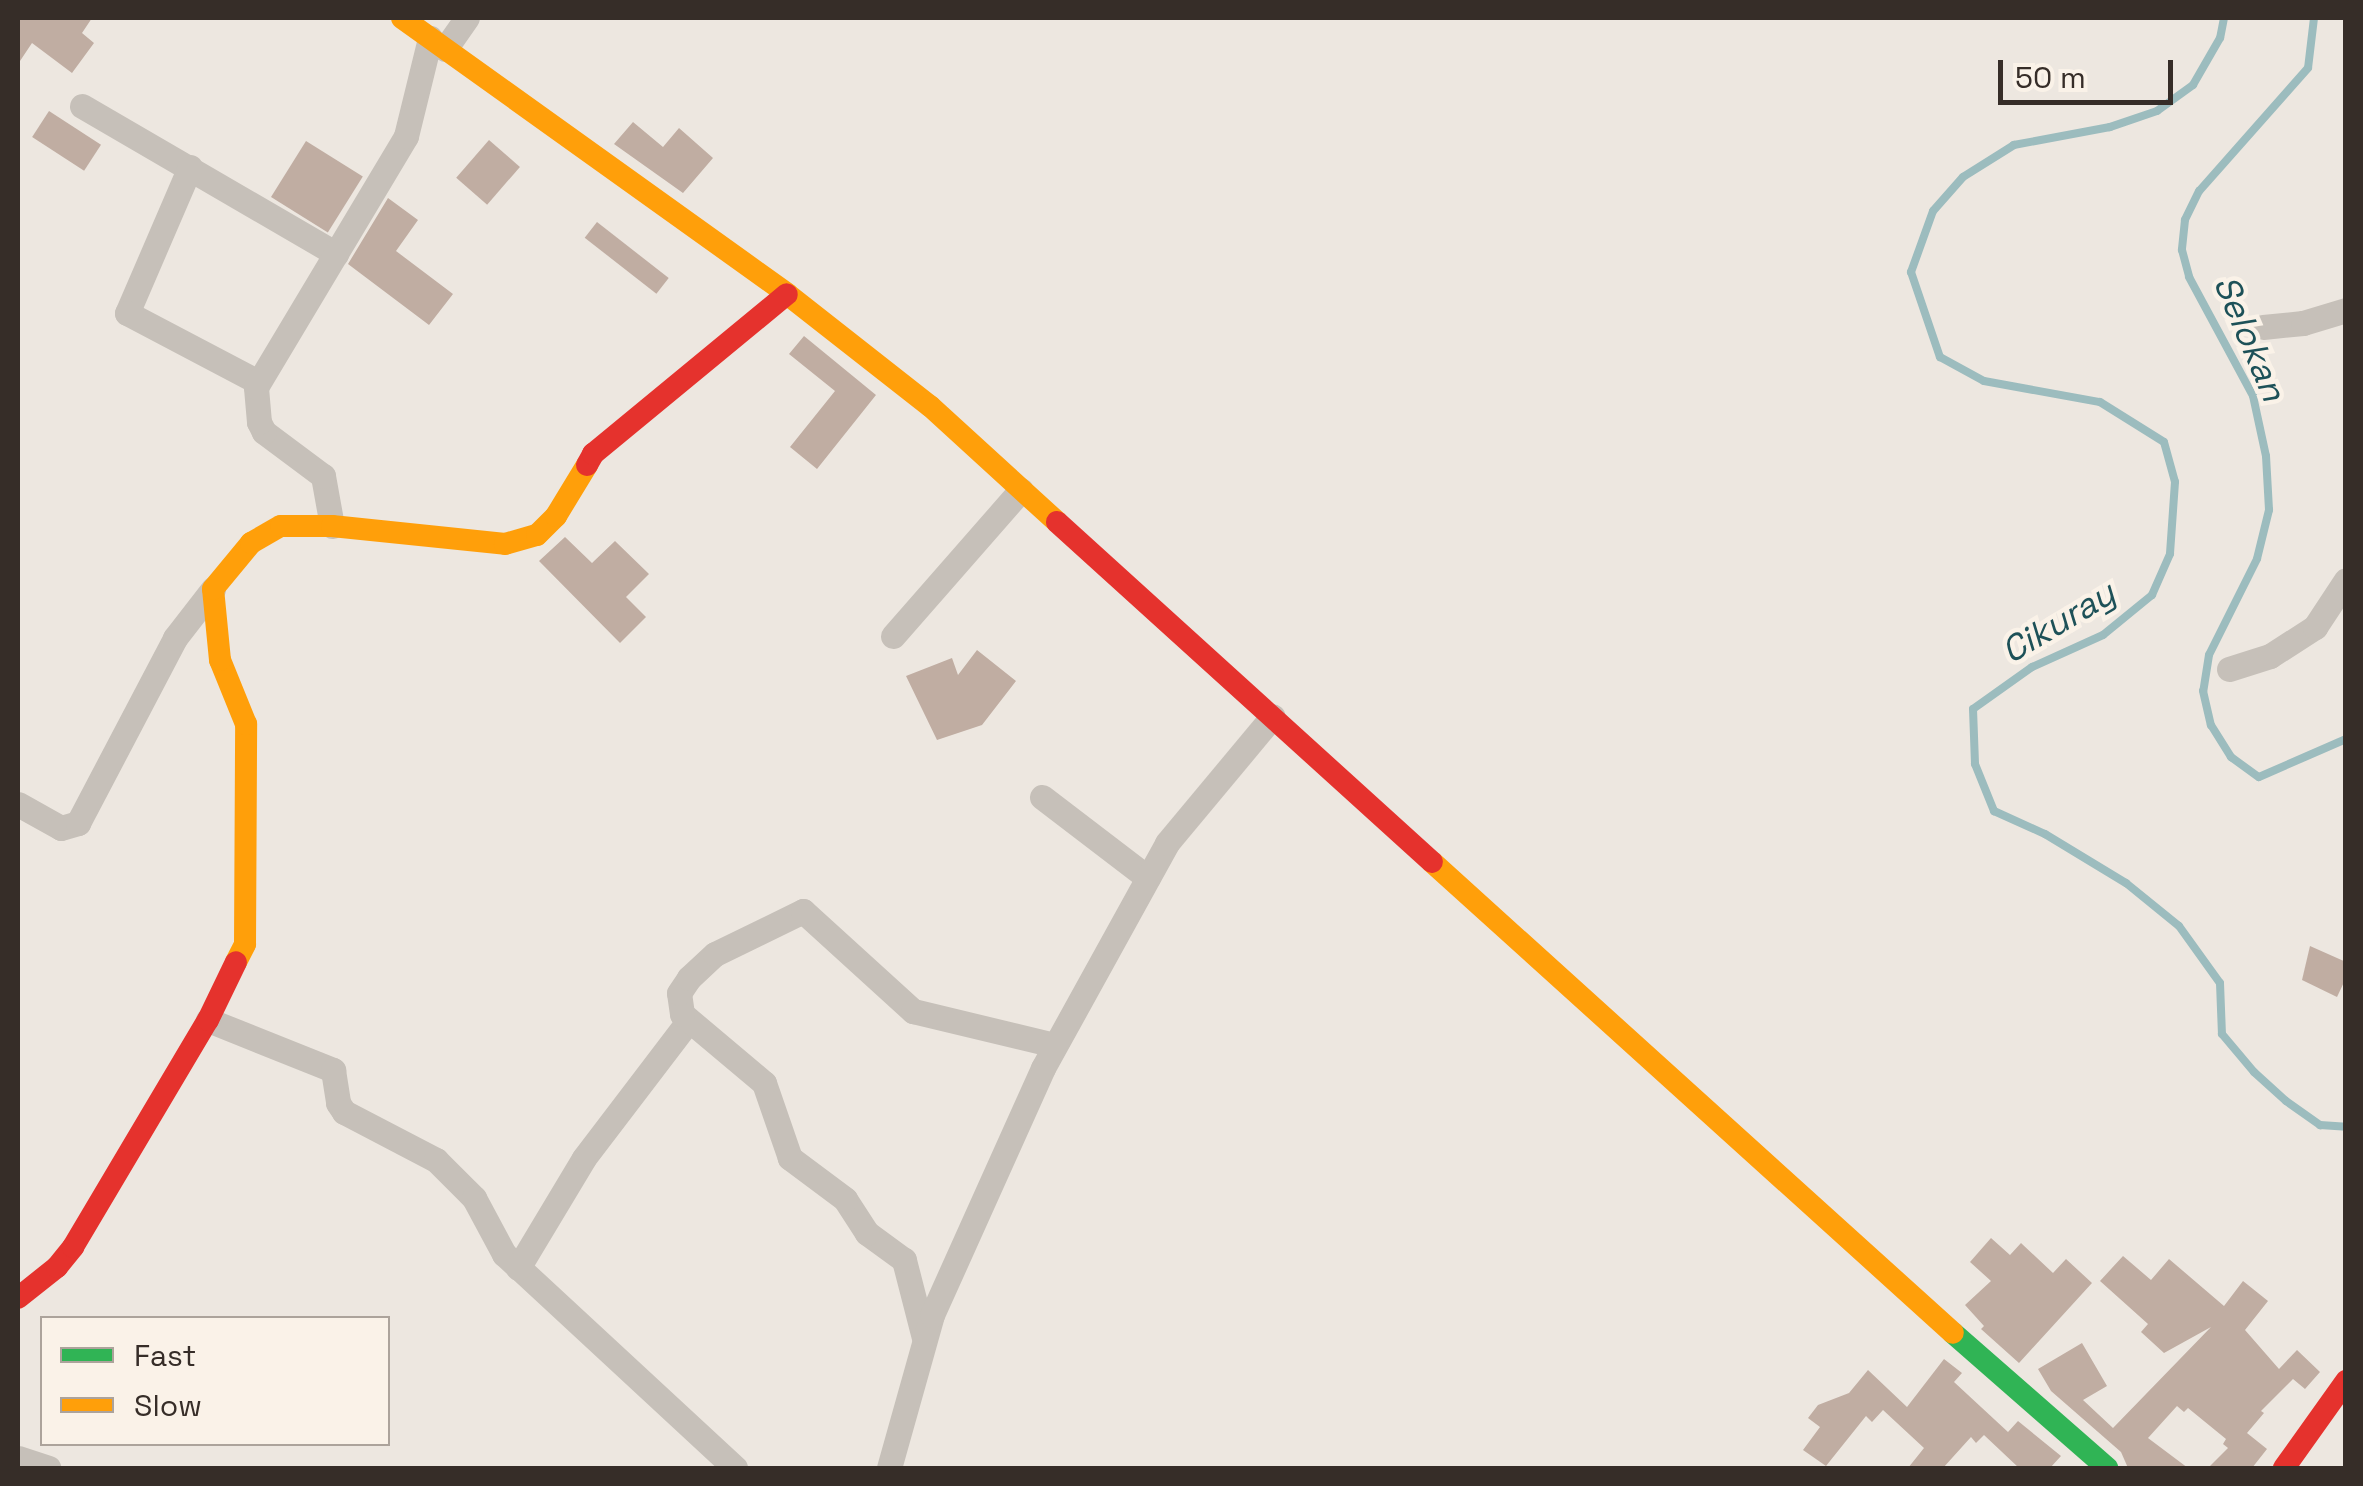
<!DOCTYPE html>
<html>
<head>
<meta charset="utf-8">
<style>
  body { margin:0 }
  #map { position:relative; width:2363px; height:1486px; overflow:hidden; background:#ede7e0; font-family:"Space Grotesk",sans-serif }
  div>[style] { position:absolute }
  [style*='--x'] { left:calc(var(--x)*1px); top:calc(var(--y)*1px); width:calc(var(--w)*1px); rotate:calc(var(--a)*1deg) }
  .stream>* { height:8px; margin:-4px; padding:0 4px; transform-origin:4px; border-radius:4px; background:#9cbcbe }
  .building>* { inset:0; background:#c0ada2; transform-origin:0 0 }
  .street>* { height:25px; margin:-12.5px; padding:0 12.5px; transform-origin:12.5px; border-radius:12.5px; background:#c6c0b9 }
  .fast>* { height:22px; margin:-11px; padding:0 11px; transform-origin:11px; border-radius:11px; background:#30b455 }
  .slow>* { height:22px; margin:-11px; padding:0 11px; transform-origin:11px; border-radius:11px; background:#ff9f0a }
  .jam>* { height:22px; margin:-11px; padding:0 11px; transform-origin:11px; border-radius:11px; background:#e5322d }
  span { translate:-50% -50%; white-space:nowrap; text-align:center; line-height:1.15; -webkit-text-stroke:9px #faf2e8; paint-order:stroke }
  .water-label { font-size:35px; color:#1d5158; font-style:italic }
  .frame { position:absolute; inset:0; border:20px solid #362d28; pointer-events:none }
  .legend { position:absolute; left:40px; top:1316px; width:350px; height:130px; box-sizing:border-box; background:#faf2e8; border:2px solid #aca39b; margin:0; padding:12px 18px; list-style:none; font-size:30px; color:#362d28 }
  .legend li { display:flex; align-items:center; gap:20px; height:50px }
  .legend b { width:50px; border:2px solid #aca39b }
  .scale { position:absolute; left:1998px; top:60px; width:175px; height:45px; box-sizing:border-box; border:5px solid #362d28; border-top:0; padding-left:12px; font-size:30px; line-height:35px; white-space:nowrap; color:#362d28; -webkit-text-stroke:8px #faf2e8; paint-order:stroke }
</style>
</head>
<body>
<div id="map">
  <div class="stream">
    <i style="--x:2224;--y:18;--w:20;--a:101"></i>
    <i style="--x:2220;--y:38;--w:54;--a:119.9"></i>
    <i style="--x:2193;--y:85;--w:44;--a:144.2"></i>
    <i style="--x:2157;--y:111;--w:50;--a:161.2"></i>
    <i style="--x:2110;--y:127;--w:98;--a:169.4"></i>
    <i style="--x:2014;--y:145;--w:60;--a:147.9"></i>
    <i style="--x:1963;--y:177;--w:45;--a:131.4"></i>
    <i style="--x:1933;--y:211;--w:65;--a:109.8"></i>
    <i style="--x:1911;--y:272;--w:90;--a:71.2"></i>
    <i style="--x:1940;--y:357;--w:50;--a:28.6"></i>
    <i style="--x:1984;--y:381;--w:118;--a:10.3"></i>
    <i style="--x:2100;--y:402;--w:75;--a:32"></i>
    <i style="--x:2164;--y:442;--w:41;--a:74.6"></i>
    <i style="--x:2175;--y:482;--w:72;--a:94"></i>
    <i style="--x:2170;--y:554;--w:45;--a:113.7"></i>
    <i style="--x:2152;--y:595;--w:63;--a:140.8"></i>
    <i style="--x:2103;--y:635;--w:78;--a:155.7"></i>
    <i style="--x:2032;--y:667;--w:72;--a:144.6"></i>
    <i style="--x:1973;--y:709;--w:55;--a:87.9"></i>
    <i style="--x:1975;--y:764;--w:51;--a:68"></i>
    <i style="--x:1994;--y:811;--w:56;--a:24.3"></i>
    <i style="--x:2045;--y:834;--w:95;--a:31.2"></i>
    <i style="--x:2126;--y:883;--w:68;--a:39.1"></i>
    <i style="--x:2179;--y:926;--w:70;--a:54.3"></i>
    <i style="--x:2220;--y:983;--w:51;--a:87.8"></i>
    <i style="--x:2222;--y:1034;--w:50;--a:49.9"></i>
    <i style="--x:2254;--y:1072;--w:43;--a:42.2"></i>
    <i style="--x:2286;--y:1101;--w:42;--a:35.2"></i>
    <i style="--x:2320;--y:1125;--w:26;--a:4"></i>
    <i style="--x:2314;--y:18;--w:50;--a:96.8"></i>
    <i style="--x:2308;--y:68;--w:164;--a:131.5"></i>
    <i style="--x:2199;--y:191;--w:32;--a:116"></i>
    <i style="--x:2185;--y:220;--w:30;--a:96"></i>
    <i style="--x:2182;--y:250;--w:28;--a:75"></i>
    <i style="--x:2189;--y:277;--w:135;--a:61.7"></i>
    <i style="--x:2253;--y:396;--w:61;--a:77.8"></i>
    <i style="--x:2266;--y:456;--w:54;--a:86.8"></i>
    <i style="--x:2269;--y:510;--w:50;--a:103.8"></i>
    <i style="--x:2257;--y:559;--w:107;--a:116.6"></i>
    <i style="--x:2209;--y:655;--w:36;--a:99"></i>
    <i style="--x:2203;--y:691;--w:35;--a:77"></i>
    <i style="--x:2211;--y:725;--w:38;--a:58"></i>
    <i style="--x:2231;--y:757;--w:34;--a:36"></i>
    <i style="--x:2259;--y:777;--w:95;--a:-23.6"></i>
  </div>
  <div class="building">
    <i style="clip-path:polygon(18px 18px,92px 18px,82px 33px,94px 43px,72px 73px,32px 43px,18px 64px)"></i>
    <i style="left:49px;top:111px;width:62px;height:31px;rotate:33deg"></i>
    <i style="clip-path:polygon(633px 122px,663px 147px,679px 128px,713px 158px,683px 193px,614px 144px)"></i>
    <i style="left:489px;top:140px;width:41px;height:50px;rotate:41deg"></i>
    <i style="left:306px;top:141px;width:67px;height:66px;rotate:32deg"></i>
    <i style="clip-path:polygon(388px 198px,418px 220px,396px 251px,453px 294px,429px 325px,348px 264px)"></i>
    <i style="left:597px;top:222px;width:91px;height:20px;rotate:38deg"></i>
    <i style="clip-path:polygon(804px 336px,876px 395px,817px 469px,790px 447px,835px 391px,789px 354px)"></i>
    <i style="clip-path:polygon(565px 537px,592px 563px,615px 541px,649px 574px,626px 597px,646px 617px,620px 643px,539px 561px)"></i>
    <i style="clip-path:polygon(977px 650px,1016px 681px,982px 725px,937px 740px,906px 676px,952px 658px,958px 675px)"></i>
    <i style="clip-path:polygon(2310px 946px,2346px 962px,2346px 978px,2337px 997px,2302px 980px)"></i>
    <i style="clip-path:polygon(1991px 1238px,2010px 1255px,2021px 1243px,2053px 1273px,2066px 1259px,2092px 1283px,2019px 1363px,1981px 1329px,1984px 1326px,1965px 1305px,1991px 1281px,1970px 1262px)"></i>
    <i style="clip-path:polygon(2123px 1256px,2151px 1280px,2169px 1259px,2224px 1306px,2243px 1281px,2268px 1301px,2245px 1330px,2279px 1369px,2297px 1350px,2320px 1372px,2305px 1389px,2293px 1379px,2261px 1411px,2264px 1413px,2247px 1433px,2267px 1449px,2252px 1468px,2208px 1468px,2228px 1448px,2223px 1444px,2226px 1439px,2188px 1408px,2184px 1412px,2177px 1406px,2148px 1438px,2188px 1468px,2128px 1468px,2121px 1452px,2051px 1391px,2038px 1369px,2082px 1343px,2107px 1386px,2083px 1400px,2113px 1428px,2211px 1327px,2164px 1353px,2141px 1332px,2148px 1324px,2100px 1281px)"></i>
    <i style="clip-path:polygon(1944px 1359px,1962px 1373px,1954px 1382px,2008px 1432px,2018px 1421px,2061px 1456px,2050px 1468px,2019px 1468px,1984px 1435px,1976px 1443px,1971px 1437px,1943px 1468px,1908px 1468px,1924px 1448px,1883px 1410px,1872px 1422px,1866px 1416px,1826px 1466px,1803px 1450px,1820px 1427px,1808px 1418px,1818px 1405px,1849px 1393px,1868px 1370px,1907px 1407px)"></i>
  </div>
  <div class="street">
    <i style="--x:445;--y:49;--w:38;--a:-55"></i>
    <i style="--x:82;--y:106;--w:294;--a:30.2"></i>
    <i style="--x:190;--y:167;--w:159;--a:113.3"></i>
    <i style="--x:127;--y:313;--w:148;--a:27.8"></i>
    <i style="--x:2263;--y:327;--w:40;--a:-5.7"></i>
    <i style="--x:2303;--y:323;--w:45;--a:-16.8"></i>
    <i style="--x:332;--y:526;--w:51;--a:-100.2"></i>
    <i style="--x:323;--y:476;--w:74;--a:-143.3"></i>
    <i style="--x:264;--y:432;--w:11;--a:-117"></i>
    <i style="--x:259;--y:422;--w:35;--a:-95"></i>
    <i style="--x:256;--y:387;--w:292;--a:-59.1"></i>
    <i style="--x:406;--y:136;--w:101;--a:-76.2"></i>
    <i style="--x:893;--y:636;--w:194;--a:-48.8"></i>
    <i style="--x:2229;--y:669;--w:43;--a:-17.6"></i>
    <i style="--x:2270;--y:656;--w:54;--a:-32.8"></i>
    <i style="--x:2315;--y:627;--w:56;--a:-56.6"></i>
    <i style="--x:1042;--y:797;--w:133;--a:37.4"></i>
    <i style="--x:18;--y:804;--w:49;--a:29.2"></i>
    <i style="--x:61;--y:828;--w:18;--a:-16"></i>
    <i style="--x:78;--y:823;--w:209;--a:-62.3"></i>
    <i style="--x:175;--y:638;--w:62;--a:-52.2"></i>
    <i style="--x:208;--y:1020;--w:135;--a:21.8"></i>
    <i style="--x:333;--y:1070;--w:33;--a:81"></i>
    <i style="--x:338;--y:1103;--w:11;--a:56"></i>
    <i style="--x:344;--y:1112;--w:104;--a:27.6"></i>
    <i style="--x:436;--y:1160;--w:54;--a:45"></i>
    <i style="--x:474;--y:1198;--w:64;--a:61.8"></i>
    <i style="--x:504;--y:1254;--w:315;--a:42.8"></i>
    <i style="--x:518;--y:1268;--w:128;--a:-59"></i>
    <i style="--x:584;--y:1158;--w:173;--a:-52.7"></i>
    <i style="--x:924;--y:1338;--w:81;--a:-104.4"></i>
    <i style="--x:904;--y:1260;--w:46;--a:-143.9"></i>
    <i style="--x:867;--y:1233;--w:40;--a:-122.9"></i>
    <i style="--x:845;--y:1199;--w:69;--a:-143.3"></i>
    <i style="--x:790;--y:1158;--w:79;--a:-109.1"></i>
    <i style="--x:764;--y:1083;--w:107;--a:-139.9"></i>
    <i style="--x:682;--y:1014;--w:21;--a:-98"></i>
    <i style="--x:679;--y:993;--w:18;--a:-56"></i>
    <i style="--x:689;--y:978;--w:35;--a:-43"></i>
    <i style="--x:715;--y:954;--w:98;--a:-26"></i>
    <i style="--x:803;--y:911;--w:149;--a:42.3"></i>
    <i style="--x:913;--y:1011;--w:146;--a:13.5"></i>
    <i style="--x:18;--y:1458;--w:32;--a:18"></i>
    <i style="--x:889;--y:1468;--w:159;--a:-74.3"></i>
    <i style="--x:932;--y:1315;--w:271;--a:-65.8"></i>
    <i style="--x:1043;--y:1068;--w:257;--a:-61.1"></i>
    <i style="--x:1167;--y:843;--w:165;--a:-50.2"></i>
  </div>
  <div class="fast">
    <i style="--x:1953;--y:1333;--w:205;--a:41.2"></i>
  </div>
  <div class="slow">
    <i style="--x:402;--y:18;--w:474;--a:35.6"></i>
    <i style="--x:787;--y:294;--w:182;--a:38.1"></i>
    <i style="--x:930;--y:406;--w:172;--a:42.4"></i>
    <i style="--x:1432;--y:862;--w:702;--a:42.11"></i>
    <i style="--x:236;--y:962;--w:20;--a:-63"></i>
    <i style="--x:245;--y:944;--w:220;--a:-89.7"></i>
    <i style="--x:246;--y:724;--w:69;--a:-112.1"></i>
    <i style="--x:220;--y:660;--w:71;--a:-95.6"></i>
    <i style="--x:213;--y:589;--w:60;--a:-50.4"></i>
    <i style="--x:251;--y:543;--w:34;--a:-30"></i>
    <i style="--x:281;--y:526;--w:51;--a:0"></i>
    <i style="--x:332;--y:526;--w:174;--a:5.9"></i>
    <i style="--x:505;--y:544;--w:33;--a:-16"></i>
    <i style="--x:537;--y:535;--w:27;--a:-45"></i>
    <i style="--x:556;--y:516;--w:60;--a:-58.7"></i>
  </div>
  <div class="jam">
    <i style="--x:587;--y:465;--w:13;--a:-61"></i>
    <i style="--x:593;--y:454;--w:251;--a:-39.5"></i>
    <i style="--x:1057;--y:522;--w:506;--a:42.2"></i>
    <i style="--x:18;--y:1298;--w:50;--a:-38.5"></i>
    <i style="--x:57;--y:1267;--w:26;--a:-51"></i>
    <i style="--x:73;--y:1247;--w:264;--a:-59.3"></i>
    <i style="--x:208;--y:1020;--w:64;--a:-64.2"></i>
    <i style="--x:2284;--y:1468;--w:107;--a:-54.5"></i>
  </div>
  <div class="water-label">
    <span style="left:2250px;top:338px;rotate:67deg">Selokan</span>
    <span style="left:2058px;top:622px;rotate:-31deg">Cikuray</span>
  </div>
  <div class="frame"></div>
  <ul class="legend">
  <li><b style="height:12px;background:#30b455"></b>Fast</li>
  <li><b style="height:12px;background:#ff9f0a"></b>Slow</li>
  </ul>
  <div class="scale">50 m</div>
</div>
</body>
</html>
